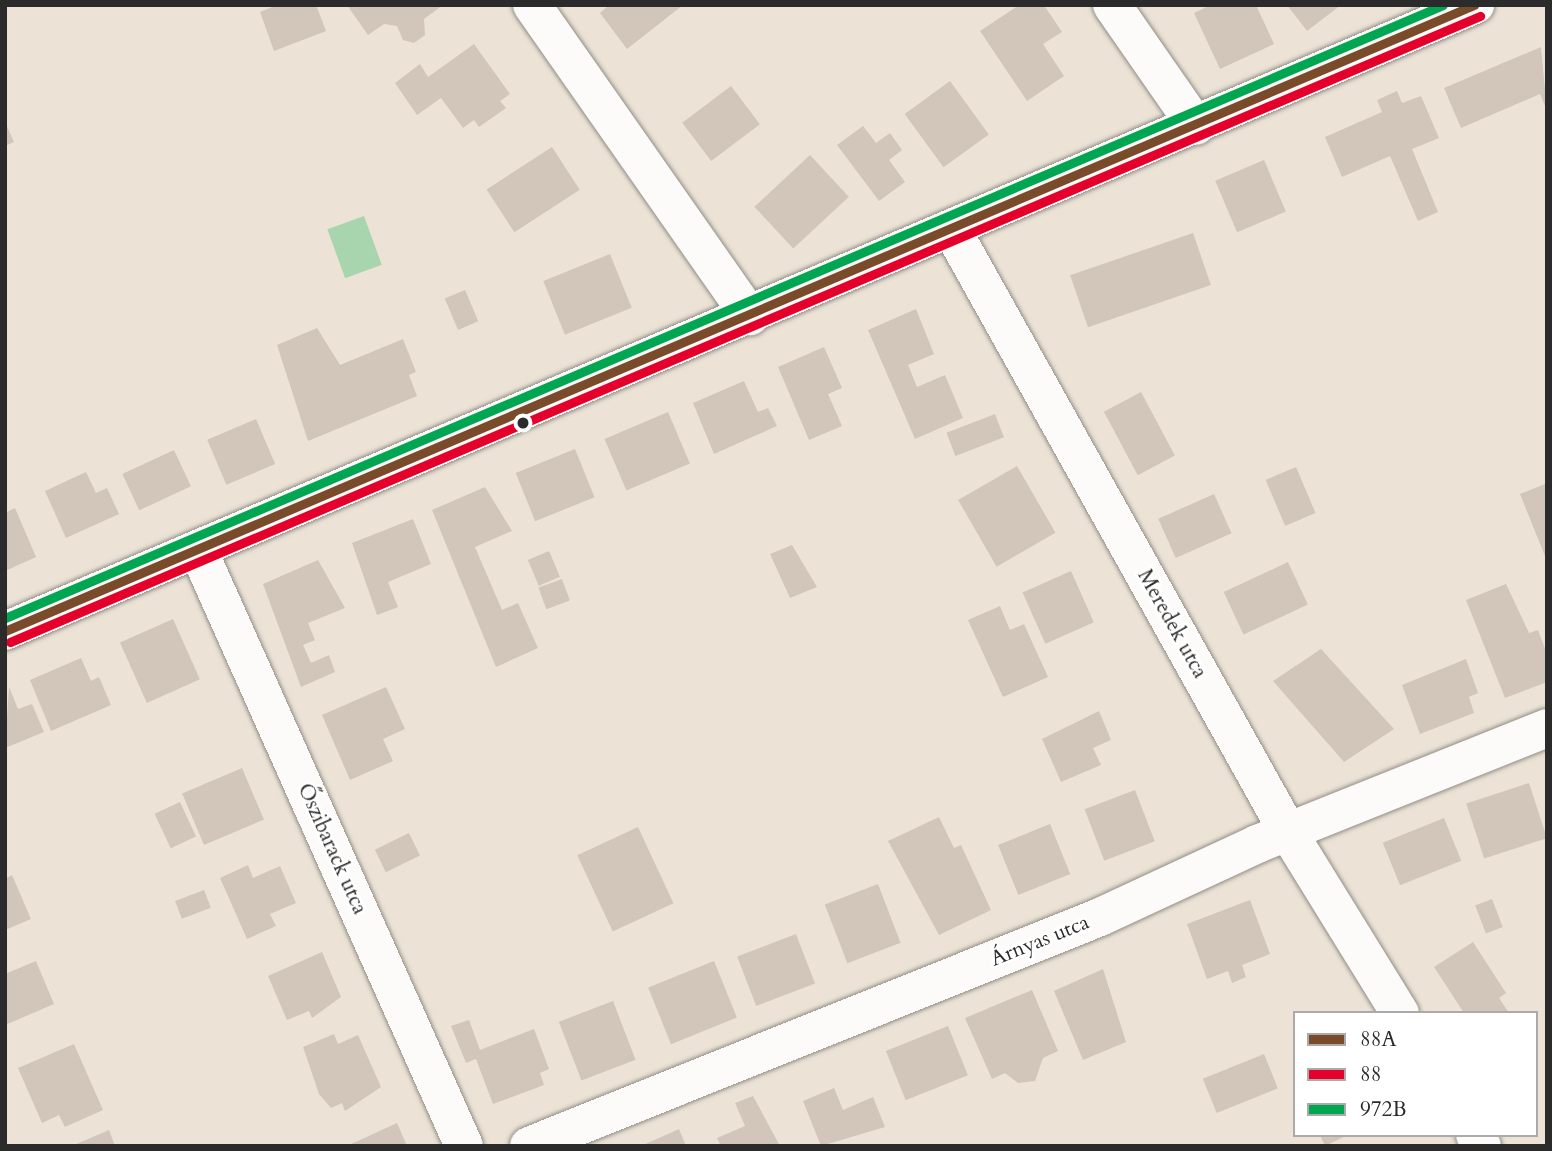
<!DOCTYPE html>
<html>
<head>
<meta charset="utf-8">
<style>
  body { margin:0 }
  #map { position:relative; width:1552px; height:1151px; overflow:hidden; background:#ece3d6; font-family:Cardo,serif }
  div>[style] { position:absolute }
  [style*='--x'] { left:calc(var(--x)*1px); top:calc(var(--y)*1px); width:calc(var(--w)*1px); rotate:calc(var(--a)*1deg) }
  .green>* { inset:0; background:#a9d5ae; transform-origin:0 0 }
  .building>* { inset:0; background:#d2c5ba; transform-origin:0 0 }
  .roads { filter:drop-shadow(0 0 2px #918d86) drop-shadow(0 0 2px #918d86) }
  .minor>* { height:38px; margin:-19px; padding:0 19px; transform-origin:19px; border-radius:19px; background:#fcfbf9 }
  .tertiary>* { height:38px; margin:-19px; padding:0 19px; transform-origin:19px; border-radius:19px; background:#fcfbf9 }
  .bus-1>* { height:9px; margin:-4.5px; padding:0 4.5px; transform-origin:4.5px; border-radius:4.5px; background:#7a4b2a }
  .bus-2>* { height:9px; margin:-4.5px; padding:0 4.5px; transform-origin:4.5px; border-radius:4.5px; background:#e4002b }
  .bus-3>* { height:9px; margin:-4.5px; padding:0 4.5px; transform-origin:4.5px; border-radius:4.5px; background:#00a651 }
  .dots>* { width:19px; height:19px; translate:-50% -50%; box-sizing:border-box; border:4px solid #fff; border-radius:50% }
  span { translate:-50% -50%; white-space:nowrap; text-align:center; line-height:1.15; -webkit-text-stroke:6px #fff; paint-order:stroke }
  .street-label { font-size:21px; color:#2b2b2b }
  .frame { position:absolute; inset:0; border:7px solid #2b2b2b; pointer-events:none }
  .legend { position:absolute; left:1293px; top:1011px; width:245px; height:126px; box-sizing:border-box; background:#fff; border:2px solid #aaa; margin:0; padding:9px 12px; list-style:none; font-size:21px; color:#2b2b2b }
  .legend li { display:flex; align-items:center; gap:14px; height:35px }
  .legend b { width:35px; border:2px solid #aaa }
</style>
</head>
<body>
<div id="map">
  <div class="green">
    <i style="left:364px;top:216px;width:52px;height:39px;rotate:70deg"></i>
  </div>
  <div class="building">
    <i style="clip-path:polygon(277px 5px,316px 5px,326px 31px,274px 51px,260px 12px)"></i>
    <i style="clip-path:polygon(347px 5px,443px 5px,424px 19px,425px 35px,414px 43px,403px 40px,397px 26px,384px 24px,368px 35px)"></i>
    <i style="clip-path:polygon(609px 5px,683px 5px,627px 49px,600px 13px)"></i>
    <i style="clip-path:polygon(1019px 5px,1044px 5px,1062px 32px,1043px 44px,1064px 76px,1027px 101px,980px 31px)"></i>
    <i style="clip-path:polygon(1211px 5px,1256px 5px,1274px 44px,1220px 69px,1194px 13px)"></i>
    <i style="clip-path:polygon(1287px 5px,1341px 5px,1307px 31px)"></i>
    <i style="clip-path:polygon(474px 44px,510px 94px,500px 101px,506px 108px,479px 127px,474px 120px,463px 128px,441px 98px,417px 115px,395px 83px,420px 64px,428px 77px)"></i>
    <i style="clip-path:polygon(1541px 47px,1547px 111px,1540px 94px,1461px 128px,1444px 88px)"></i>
    <i style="left:950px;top:81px;width:66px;height:56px;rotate:54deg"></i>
    <i style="left:731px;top:86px;width:48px;height:61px;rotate:53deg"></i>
    <i style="clip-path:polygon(1397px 91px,1402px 103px,1421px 96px,1439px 138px,1412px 149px,1438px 212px,1418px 221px,1390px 156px,1342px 177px,1325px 137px,1382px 112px,1377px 100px)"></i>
    <i style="clip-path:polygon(5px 122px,14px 142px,5px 146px)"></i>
    <i style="clip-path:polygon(863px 126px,876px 143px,890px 133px,902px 150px,889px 160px,905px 182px,879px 201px,837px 145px)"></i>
    <i style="left:552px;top:147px;width:51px;height:78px;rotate:57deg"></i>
    <i style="left:810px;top:155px;width:57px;height:76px;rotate:47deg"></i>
    <i style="left:1264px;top:160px;width:56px;height:53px;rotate:67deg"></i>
    <i style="left:1193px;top:233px;width:55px;height:130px;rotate:71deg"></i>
    <i style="left:610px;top:254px;width:58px;height:72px;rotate:68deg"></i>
    <i style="left:465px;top:290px;width:34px;height:22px;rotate:67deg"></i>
    <i style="clip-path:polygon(916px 309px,934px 354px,908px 365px,917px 387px,945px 375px,963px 418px,915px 439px,868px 330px)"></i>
    <i style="clip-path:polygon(317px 328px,340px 365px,403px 339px,416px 372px,409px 375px,417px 396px,308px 441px,277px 345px)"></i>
    <i style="clip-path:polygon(824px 347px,842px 388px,828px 394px,842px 426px,809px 440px,778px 367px)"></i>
    <i style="clip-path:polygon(744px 381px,758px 412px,768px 408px,777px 426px,714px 454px,693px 403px)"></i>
    <i style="left:1141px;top:392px;width:72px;height:42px;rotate:62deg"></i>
    <i style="left:668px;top:412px;width:56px;height:69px;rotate:67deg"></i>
    <i style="left:995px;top:414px;width:25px;height:52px;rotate:69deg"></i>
    <i style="left:256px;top:419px;width:49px;height:53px;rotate:67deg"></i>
    <i style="left:575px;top:449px;width:52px;height:64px;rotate:68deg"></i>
    <i style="left:174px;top:450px;width:40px;height:57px;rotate:65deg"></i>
    <i style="left:1017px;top:466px;width:77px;height:68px;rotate:60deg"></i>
    <i style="left:1296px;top:467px;width:50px;height:33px;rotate:67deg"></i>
    <i style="clip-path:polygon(86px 472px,96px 493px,107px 488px,119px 514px,66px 538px,45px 491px)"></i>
    <i style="clip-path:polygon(1545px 484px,1547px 488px,1547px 561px,1520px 494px)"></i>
    <i style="clip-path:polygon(485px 487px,512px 531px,475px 547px,502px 610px,518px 603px,538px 648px,496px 667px,432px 510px)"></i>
    <i style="left:1214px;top:494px;width:43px;height:61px;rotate:66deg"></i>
    <i style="clip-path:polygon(15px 508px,36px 557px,5px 571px,5px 513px)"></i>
    <i style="clip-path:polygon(413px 519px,431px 564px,388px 582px,398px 607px,377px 615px,352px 543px)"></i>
    <i style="clip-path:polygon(792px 545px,817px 587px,790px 598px,770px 554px)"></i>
    <i style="left:549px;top:551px;width:28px;height:23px;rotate:67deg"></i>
    <i style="clip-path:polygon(318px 560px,345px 608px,308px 623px,315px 640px,303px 645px,311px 663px,329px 655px,335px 672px,301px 687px,263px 584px)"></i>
    <i style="left:1288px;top:562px;width:47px;height:71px;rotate:65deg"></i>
    <i style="left:1071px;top:571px;width:56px;height:53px;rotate:66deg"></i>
    <i style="left:562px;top:579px;width:23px;height:25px;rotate:70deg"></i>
    <i style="clip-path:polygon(1506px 584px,1529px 633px,1538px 630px,1547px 654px,1547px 682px,1505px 698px,1466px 600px)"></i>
    <i style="clip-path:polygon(1000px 606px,1010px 630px,1024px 624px,1048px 677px,1003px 697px,968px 620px)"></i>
    <i style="left:173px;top:619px;width:66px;height:58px;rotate:66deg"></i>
    <i style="clip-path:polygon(1321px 649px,1394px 729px,1344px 762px,1273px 681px)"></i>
    <i style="clip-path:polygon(81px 658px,91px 681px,99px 677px,111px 705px,51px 731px,30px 680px)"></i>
    <i style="clip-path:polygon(1466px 659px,1478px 693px,1469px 697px,1474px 713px,1420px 734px,1402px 685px)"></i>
    <i style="clip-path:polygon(9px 687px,18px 709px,32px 704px,44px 732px,5px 748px)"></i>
    <i style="clip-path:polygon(386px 687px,405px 729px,383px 739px,393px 761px,350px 780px,322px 715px)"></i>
    <i style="clip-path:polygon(1099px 711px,1111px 740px,1093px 748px,1101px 765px,1061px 782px,1042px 739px)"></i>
    <i style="left:242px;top:768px;width:56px;height:65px;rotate:67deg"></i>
    <i style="left:1529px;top:783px;width:58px;height:66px;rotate:72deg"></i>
    <i style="left:1135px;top:790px;width:55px;height:54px;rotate:69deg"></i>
    <i style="left:180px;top:802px;width:38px;height:28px;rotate:65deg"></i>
    <i style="clip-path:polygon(939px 817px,954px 848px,961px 845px,991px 910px,939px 935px,888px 841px)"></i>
    <i style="left:1444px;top:818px;width:46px;height:66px;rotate:68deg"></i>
    <i style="left:1050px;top:824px;width:54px;height:56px;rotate:68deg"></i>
    <i style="left:638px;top:827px;width:84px;height:67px;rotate:65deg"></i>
    <i style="left:409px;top:833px;width:25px;height:38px;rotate:64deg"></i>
    <i style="clip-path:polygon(248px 865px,253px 878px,280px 866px,296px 903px,270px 914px,276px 926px,247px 939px,220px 878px)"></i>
    <i style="clip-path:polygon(12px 875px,31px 919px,5px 930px,5px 879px)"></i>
    <i style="left:878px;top:884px;width:63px;height:57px;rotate:69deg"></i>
    <i style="left:204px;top:890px;width:19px;height:31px;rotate:69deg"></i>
    <i style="left:1492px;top:899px;width:30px;height:18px;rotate:69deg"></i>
    <i style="clip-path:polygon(1250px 900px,1270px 954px,1242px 965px,1246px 977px,1232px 983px,1228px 971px,1207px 979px,1187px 924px)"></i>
    <i style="left:796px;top:934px;width:53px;height:63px;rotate:69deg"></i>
    <i style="clip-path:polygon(1473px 942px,1506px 993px,1499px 998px,1509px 1013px,1464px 1013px,1434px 967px)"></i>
    <i style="clip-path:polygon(322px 952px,341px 997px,312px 1018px,309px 1011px,287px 1020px,268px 976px)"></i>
    <i style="clip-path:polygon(36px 961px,54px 1004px,5px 1025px,5px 974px)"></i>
    <i style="left:714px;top:961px;width:61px;height:71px;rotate:68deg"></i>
    <i style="clip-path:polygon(1103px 969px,1126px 1042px,1083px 1060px,1054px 991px)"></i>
    <i style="clip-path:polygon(1032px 990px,1058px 1051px,1043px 1058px,1035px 1081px,1018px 1083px,1005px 1073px,992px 1079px,965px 1018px)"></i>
    <i style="left:613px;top:1001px;width:63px;height:58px;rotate:69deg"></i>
    <i style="clip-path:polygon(469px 1020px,480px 1050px,534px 1029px,549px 1069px,540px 1073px,544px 1085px,493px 1104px,476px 1059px,466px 1063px,451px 1026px)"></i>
    <i style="left:948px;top:1026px;width:53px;height:67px;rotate:68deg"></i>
    <i style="clip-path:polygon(334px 1034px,338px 1044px,358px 1035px,381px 1087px,345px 1111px,342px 1103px,331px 1108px,319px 1094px,303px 1047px)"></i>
    <i style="clip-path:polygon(74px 1044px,103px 1110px,65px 1127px,59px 1115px,42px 1123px,18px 1068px)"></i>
    <i style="left:1264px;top:1054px;width:37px;height:66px;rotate:68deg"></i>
    <i style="clip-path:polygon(834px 1088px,843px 1110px,873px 1097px,885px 1127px,821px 1146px,803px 1101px)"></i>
    <i style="clip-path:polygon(753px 1096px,780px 1146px,721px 1146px,717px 1138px,745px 1126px,735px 1103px)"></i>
    <i style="clip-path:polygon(397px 1123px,407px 1146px,347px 1146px)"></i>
    <i style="clip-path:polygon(679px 1129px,686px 1146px,641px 1146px)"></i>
    <i style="clip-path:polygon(109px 1130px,115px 1146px,72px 1146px)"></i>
    <i style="clip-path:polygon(1320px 1135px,1348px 1135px,1325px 1146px)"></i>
  </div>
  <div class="roads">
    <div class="minor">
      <i style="--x:532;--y:5;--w:380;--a:55"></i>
      <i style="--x:1112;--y:5;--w:147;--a:55.2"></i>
      <i style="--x:952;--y:230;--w:689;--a:60.83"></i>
      <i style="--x:1288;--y:832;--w:213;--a:58.3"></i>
      <i style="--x:199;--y:552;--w:650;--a:65.96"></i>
      <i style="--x:1475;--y:1135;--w:13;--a:58"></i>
      <i style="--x:529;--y:1146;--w:615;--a:-21.85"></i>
      <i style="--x:1100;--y:917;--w:173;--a:-24.9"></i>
      <i style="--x:1257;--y:844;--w:312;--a:-21.8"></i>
    </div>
    <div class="tertiary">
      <i style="--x:5;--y:631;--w:1598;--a:-23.07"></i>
    </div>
  </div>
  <div class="bus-1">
    <i style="--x:5;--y:631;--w:1597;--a:-23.08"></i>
  </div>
  <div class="bus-2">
    <i style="--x:10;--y:642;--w:1598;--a:-23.07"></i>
  </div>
  <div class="bus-3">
    <i style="--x:5;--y:618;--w:1563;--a:-23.09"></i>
  </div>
  <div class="dots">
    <i style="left:523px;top:423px;background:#2b2b2b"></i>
  </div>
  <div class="street-label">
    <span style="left:1172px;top:624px;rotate:61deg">Meredek utca</span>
    <span style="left:332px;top:849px;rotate:66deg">Őszibarack utca</span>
    <span style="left:1040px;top:941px;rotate:-22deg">Árnyas utca</span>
  </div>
  <div class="frame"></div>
  <ul class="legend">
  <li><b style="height:9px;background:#7a4b2a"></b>88A</li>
  <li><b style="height:9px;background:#e4002b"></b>88</li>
  <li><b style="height:9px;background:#00a651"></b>972B</li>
  </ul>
</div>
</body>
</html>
